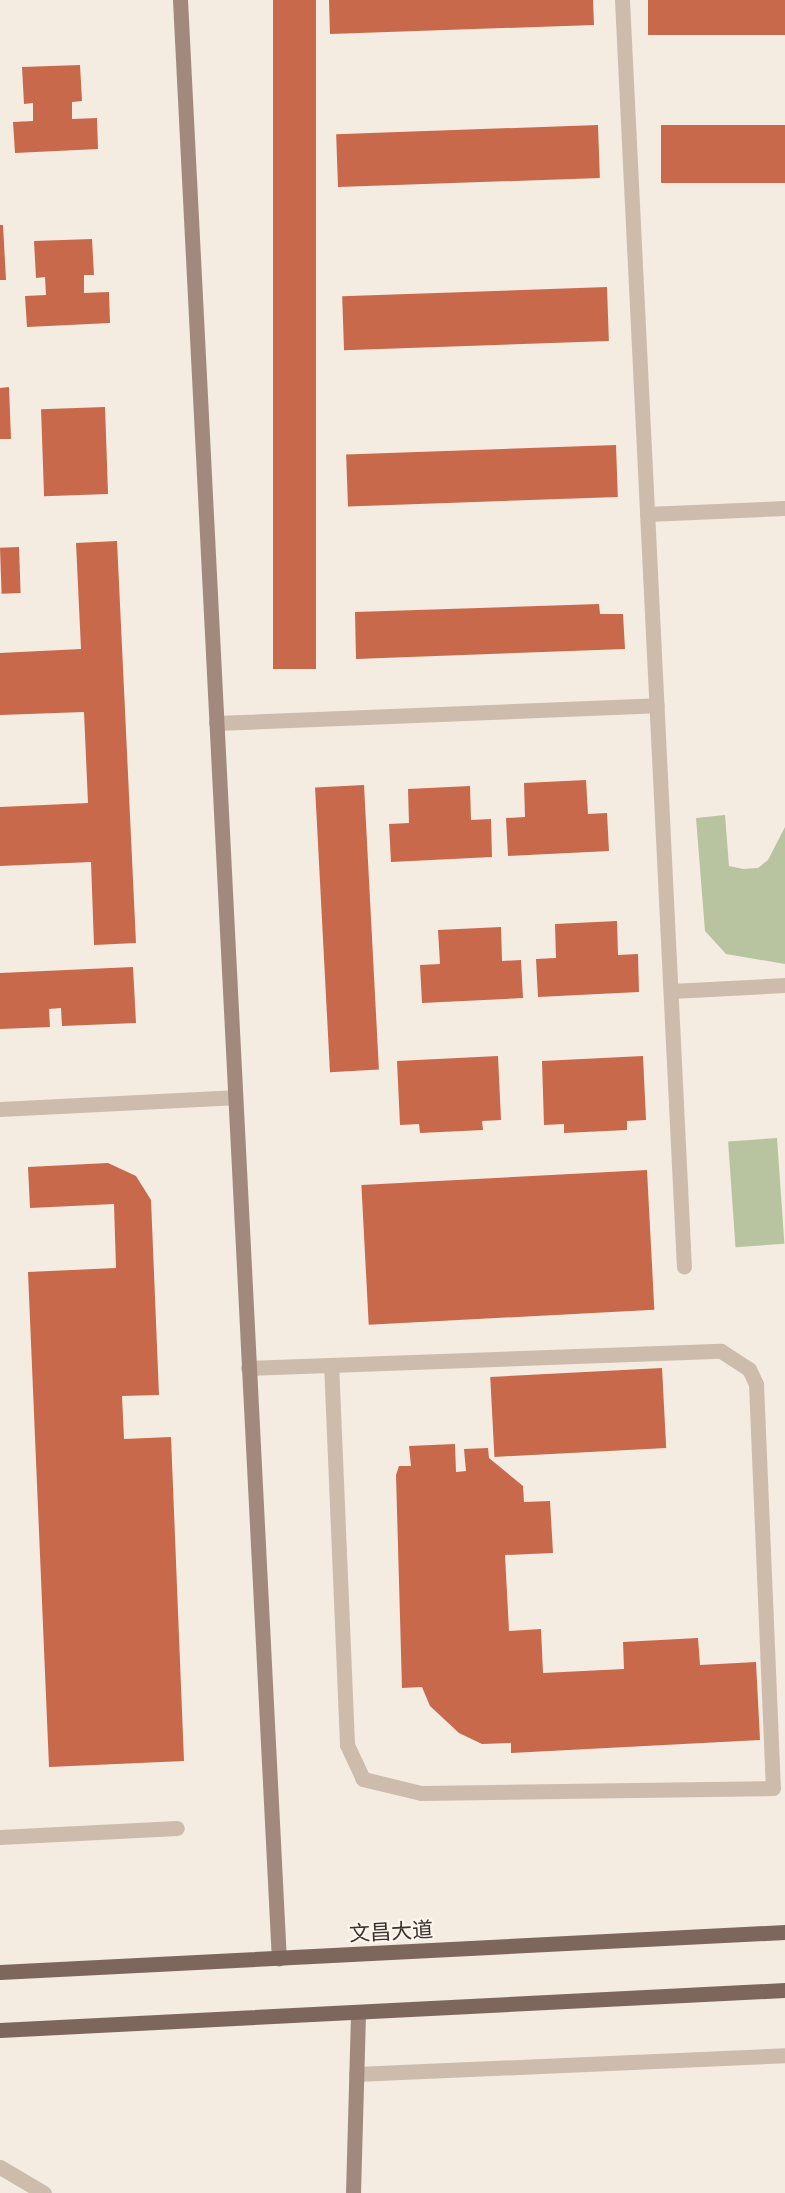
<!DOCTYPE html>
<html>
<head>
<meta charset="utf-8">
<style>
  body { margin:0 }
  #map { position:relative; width:785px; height:2193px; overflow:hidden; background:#f4ebe1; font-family:"Noto Sans","Noto Sans SC",sans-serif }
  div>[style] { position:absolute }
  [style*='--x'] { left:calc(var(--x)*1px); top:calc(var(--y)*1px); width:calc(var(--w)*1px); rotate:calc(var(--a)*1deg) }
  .green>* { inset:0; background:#b8c4a0; transform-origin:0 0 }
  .building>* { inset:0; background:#c8694b; transform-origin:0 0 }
  .lane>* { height:15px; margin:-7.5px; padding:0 7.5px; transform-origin:7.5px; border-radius:7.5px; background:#cdbbac }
  .street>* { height:15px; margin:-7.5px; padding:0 7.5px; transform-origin:7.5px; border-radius:7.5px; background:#cdbbac }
  .secondary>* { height:15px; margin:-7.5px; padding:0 7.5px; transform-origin:7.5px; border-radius:7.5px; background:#a18a7d }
  .primary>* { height:15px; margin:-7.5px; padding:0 7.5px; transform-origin:7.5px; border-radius:7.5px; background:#7d675c }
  span { translate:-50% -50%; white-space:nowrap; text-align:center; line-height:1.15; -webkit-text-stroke:4.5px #fbf5ee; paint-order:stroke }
  .street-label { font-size:21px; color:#3b302b }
</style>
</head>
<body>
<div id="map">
  <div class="green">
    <i style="clip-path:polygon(725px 815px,729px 866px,743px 869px,758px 868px,768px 860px,785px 827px,785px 964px,726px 954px,705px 931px,696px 818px)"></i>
    <i style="left:777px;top:1138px;width:106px;height:49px;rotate:86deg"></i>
  </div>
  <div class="building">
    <i style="left:273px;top:0;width:43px;height:669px"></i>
    <i style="clip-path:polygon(329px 0,593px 0,594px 25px,330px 34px)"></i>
    <i style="left:648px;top:0;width:137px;height:35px"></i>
    <i style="clip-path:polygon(80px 65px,82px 101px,72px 102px,72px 119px,97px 118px,98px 149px,15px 153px,13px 122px,33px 121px,33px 103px,24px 104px,22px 67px)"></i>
    <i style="left:598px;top:125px;width:53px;height:262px;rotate:88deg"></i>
    <i style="left:785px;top:125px;width:58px;height:124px;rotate:90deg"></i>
    <i style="clip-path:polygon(0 225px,3px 225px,6px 280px,0 280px)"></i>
    <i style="clip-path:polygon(92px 239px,94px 275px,84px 275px,84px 293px,109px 292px,110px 323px,27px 327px,25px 296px,46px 295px,45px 277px,36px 278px,34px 241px)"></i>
    <i style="left:607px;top:287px;width:54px;height:265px;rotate:88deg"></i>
    <i style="clip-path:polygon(9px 387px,11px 439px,0 439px,0 388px)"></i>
    <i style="left:105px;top:407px;width:87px;height:64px;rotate:88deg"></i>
    <i style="left:616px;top:445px;width:52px;height:270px;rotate:88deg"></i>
    <i style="clip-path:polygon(117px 541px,136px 943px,94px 945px,91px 862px,0 866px,0 807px,88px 803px,84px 712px,0 715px,0 653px,81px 649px,76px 543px)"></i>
    <i style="left:19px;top:547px;width:46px;height:19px;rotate:88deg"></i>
    <i style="clip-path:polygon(599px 604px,600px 614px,623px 614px,625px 649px,356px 659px,355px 612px)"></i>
    <i style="clip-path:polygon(586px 780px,588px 814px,607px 813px,609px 851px,508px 856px,506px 818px,525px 817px,524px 783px)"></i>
    <i style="left:364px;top:785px;width:285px;height:49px;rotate:87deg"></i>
    <i style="clip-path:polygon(470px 786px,471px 820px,491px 819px,492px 857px,391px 862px,389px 824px,409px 823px,408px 789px)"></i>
    <i style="clip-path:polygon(617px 921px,618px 955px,638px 954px,639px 992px,538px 997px,536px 959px,556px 958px,555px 924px)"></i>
    <i style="clip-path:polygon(501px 927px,502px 961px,521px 960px,523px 998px,422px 1003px,420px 965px,440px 964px,438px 930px)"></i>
    <i style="clip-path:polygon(133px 967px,136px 1023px,62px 1026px,61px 1008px,49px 1009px,50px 1027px,0 1029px,0 973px)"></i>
    <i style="clip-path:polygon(498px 1056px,501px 1120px,482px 1121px,483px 1130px,420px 1133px,419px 1124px,400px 1125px,397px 1061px)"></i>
    <i style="clip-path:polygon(643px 1056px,646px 1120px,627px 1121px,627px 1130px,564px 1133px,564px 1124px,544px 1125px,542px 1061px)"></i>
    <i style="clip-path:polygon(108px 1163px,136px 1176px,151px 1200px,159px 1395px,122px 1396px,124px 1439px,171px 1437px,184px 1761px,49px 1767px,28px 1272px,116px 1268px,114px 1204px,30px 1208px,28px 1167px)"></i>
    <i style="left:647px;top:1170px;width:140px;height:286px;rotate:87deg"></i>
    <i style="left:662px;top:1368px;width:80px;height:172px;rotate:87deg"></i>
    <i style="clip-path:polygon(455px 1444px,456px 1472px,466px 1471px,464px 1449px,488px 1448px,489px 1458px,523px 1486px,524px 1502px,550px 1501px,553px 1553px,505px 1555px,509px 1631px,541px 1629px,543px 1673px,624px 1669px,623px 1642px,698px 1638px,700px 1665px,756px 1662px,760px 1740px,511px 1753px,511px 1743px,482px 1744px,459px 1733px,430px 1706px,422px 1687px,402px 1688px,396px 1475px,399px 1466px,411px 1466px,409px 1446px)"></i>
  </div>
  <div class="lane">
    <i style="--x:622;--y:0;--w:1268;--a:87.2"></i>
    <i style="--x:647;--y:514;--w:138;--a:-2.5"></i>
    <i style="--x:216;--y:723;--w:441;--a:-2.3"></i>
    <i style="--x:671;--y:991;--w:114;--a:-3"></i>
    <i style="--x:248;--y:1368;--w:473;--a:-2.1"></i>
    <i style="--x:721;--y:1351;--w:33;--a:33"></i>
    <i style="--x:749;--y:1369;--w:17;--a:65"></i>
    <i style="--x:756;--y:1384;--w:404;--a:87.6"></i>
    <i style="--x:773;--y:1788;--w:352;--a:179.2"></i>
    <i style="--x:421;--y:1793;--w:60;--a:-166.4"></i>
    <i style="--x:363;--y:1779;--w:38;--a:-115"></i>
    <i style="--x:347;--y:1744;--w:378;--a:-92.4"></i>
    <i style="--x:0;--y:1837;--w:177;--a:-2.9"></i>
    <i style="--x:0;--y:2167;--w:51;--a:30.6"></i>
  </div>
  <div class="street">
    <i style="--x:0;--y:1109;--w:234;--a:-2.9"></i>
    <i style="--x:356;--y:2074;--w:429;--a:-2.5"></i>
  </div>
  <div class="secondary">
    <i style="--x:180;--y:0;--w:1961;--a:87.11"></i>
    <i style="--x:353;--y:2193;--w:181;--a:-88.4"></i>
  </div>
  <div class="primary">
    <i style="--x:0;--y:1972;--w:786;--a:-2.92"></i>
    <i style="--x:0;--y:2030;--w:786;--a:-2.92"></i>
  </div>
  <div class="street-label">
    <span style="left:391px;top:1931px;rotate:-3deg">文昌大道</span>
  </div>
</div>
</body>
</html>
